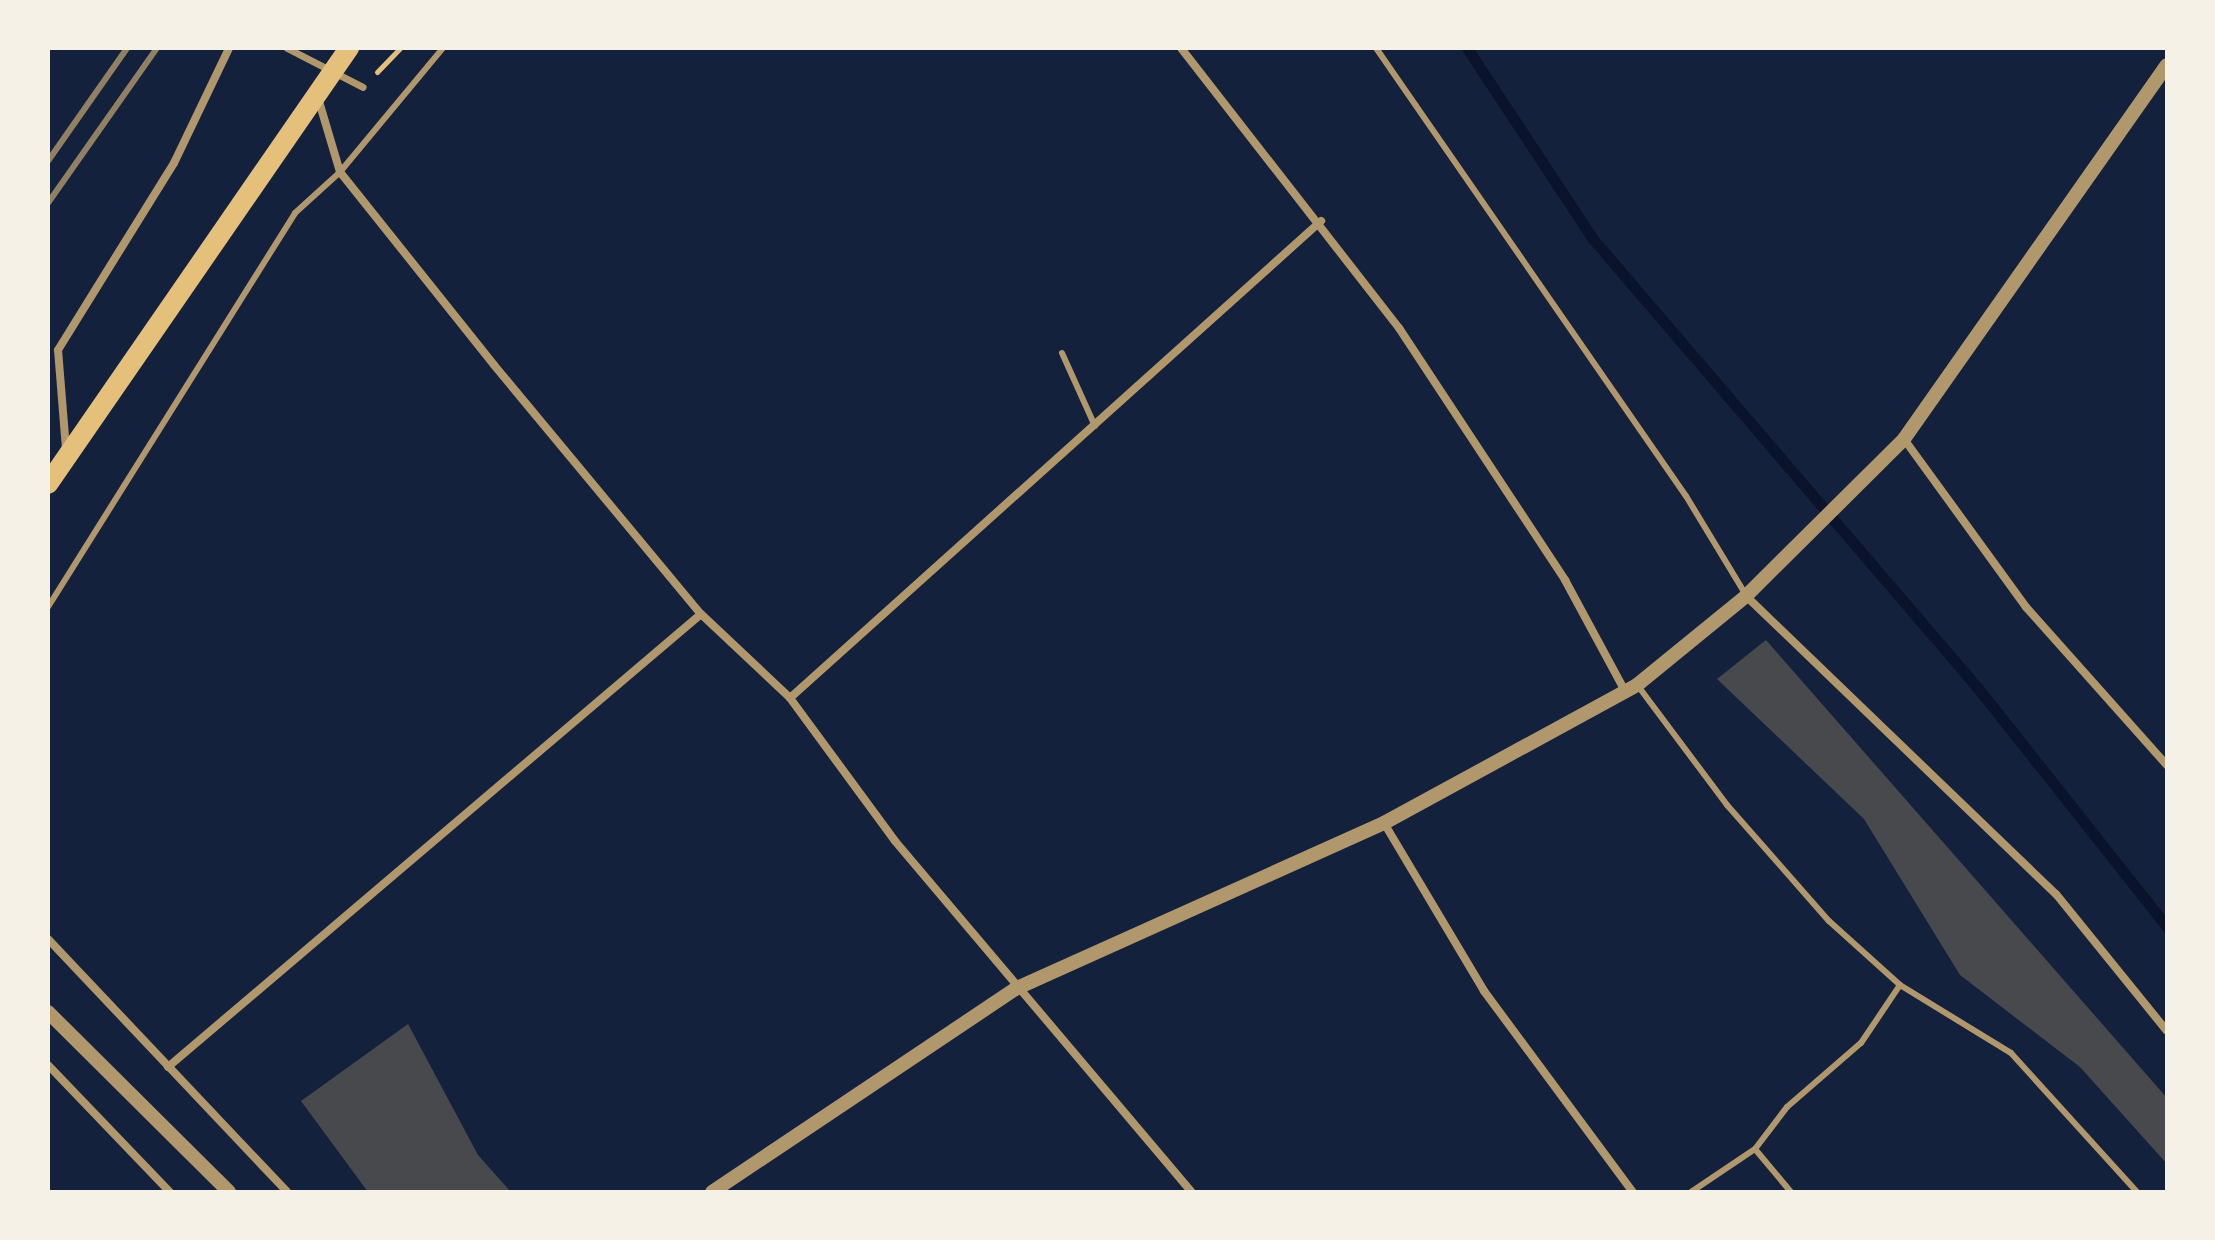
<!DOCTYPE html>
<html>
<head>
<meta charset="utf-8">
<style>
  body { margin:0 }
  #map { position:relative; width:2215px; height:1240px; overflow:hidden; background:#14213d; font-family:Inter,sans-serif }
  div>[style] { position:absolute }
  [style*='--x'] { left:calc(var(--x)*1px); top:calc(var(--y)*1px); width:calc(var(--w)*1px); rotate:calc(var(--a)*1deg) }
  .stream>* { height:11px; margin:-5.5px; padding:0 5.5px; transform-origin:5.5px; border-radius:5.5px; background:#0b132b }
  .building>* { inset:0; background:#48494c }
  .path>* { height:5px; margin:-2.5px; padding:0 2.5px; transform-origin:2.5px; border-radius:2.5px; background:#e5c07b }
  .service>* { height:6px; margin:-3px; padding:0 3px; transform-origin:3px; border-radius:3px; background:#b1986c }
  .pedestrian>* { height:7px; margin:-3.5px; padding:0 3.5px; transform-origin:3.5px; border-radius:3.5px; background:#b1986c }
  .minor>* { height:8px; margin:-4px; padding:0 4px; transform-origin:4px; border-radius:4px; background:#b1986c }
  .tertiary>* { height:14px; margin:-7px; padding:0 7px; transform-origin:7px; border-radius:7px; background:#b1986c }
  .primary>* { height:20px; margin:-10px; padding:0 10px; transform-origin:10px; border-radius:10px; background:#e5c07b }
  .rail>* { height:6px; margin:-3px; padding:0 3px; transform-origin:3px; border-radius:3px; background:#918062 }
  span { translate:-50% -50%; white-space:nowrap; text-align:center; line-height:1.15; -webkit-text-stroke:6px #f6f1e7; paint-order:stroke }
  .frame { position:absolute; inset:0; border:50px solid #f6f1e7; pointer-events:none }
</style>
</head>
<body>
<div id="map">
  <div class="stream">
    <i style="--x:1467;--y:48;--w:229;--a:56.6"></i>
    <i style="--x:1593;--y:239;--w:590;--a:49.4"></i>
    <i style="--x:1977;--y:687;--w:306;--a:51.6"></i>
  </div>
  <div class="building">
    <i style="clip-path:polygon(1766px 640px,2167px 1098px,2167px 1164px,2080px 1067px,1960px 975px,1864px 819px,1717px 679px)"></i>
    <i style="clip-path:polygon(408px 1024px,478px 1155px,511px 1192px,368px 1192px,301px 1101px)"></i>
  </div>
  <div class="path">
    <i style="--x:377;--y:72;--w:33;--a:-46"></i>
  </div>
  <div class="service">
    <i style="--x:1376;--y:48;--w:545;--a:55.32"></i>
    <i style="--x:1686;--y:496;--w:116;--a:58.8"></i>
    <i style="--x:1062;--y:353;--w:80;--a:65.7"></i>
    <i style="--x:48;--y:607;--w:465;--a:-57.9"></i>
    <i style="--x:295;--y:213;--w:61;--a:-42.3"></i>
    <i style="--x:340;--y:172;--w:161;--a:-50.3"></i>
    <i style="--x:1638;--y:686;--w:149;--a:53.2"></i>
    <i style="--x:1727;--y:805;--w:154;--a:48.7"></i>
    <i style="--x:1829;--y:921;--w:96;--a:42"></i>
    <i style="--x:1900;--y:985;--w:130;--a:31.5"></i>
    <i style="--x:2011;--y:1053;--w:188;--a:47.8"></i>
    <i style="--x:1755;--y:1149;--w:56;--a:50.1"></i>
    <i style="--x:1691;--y:1192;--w:77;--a:-33.9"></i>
    <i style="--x:1755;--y:1149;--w:53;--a:-52.7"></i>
    <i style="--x:1787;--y:1107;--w:98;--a:-40.9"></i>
    <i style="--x:1861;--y:1043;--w:70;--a:-56.1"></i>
  </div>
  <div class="pedestrian">
    <i style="--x:287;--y:48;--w:85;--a:27.2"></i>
  </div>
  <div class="minor">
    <i style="--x:1181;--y:48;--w:355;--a:52.1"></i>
    <i style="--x:1399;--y:328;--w:302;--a:56.6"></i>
    <i style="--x:1565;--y:580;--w:124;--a:61.6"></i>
    <i style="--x:318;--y:98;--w:77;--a:73.4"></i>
    <i style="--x:340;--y:172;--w:247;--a:51.4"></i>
    <i style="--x:494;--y:365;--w:324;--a:50.3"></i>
    <i style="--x:701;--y:614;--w:122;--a:43.3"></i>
    <i style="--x:790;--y:698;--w:177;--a:53.7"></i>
    <i style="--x:895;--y:841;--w:460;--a:49.8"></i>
    <i style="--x:1904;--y:439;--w:208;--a:54"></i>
    <i style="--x:2026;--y:607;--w:212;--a:48.3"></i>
    <i style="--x:66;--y:449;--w:99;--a:-94.6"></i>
    <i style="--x:58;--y:350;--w:220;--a:-58.2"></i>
    <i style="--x:174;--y:163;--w:127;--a:-64.4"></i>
    <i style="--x:1746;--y:596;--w:430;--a:43.9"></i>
    <i style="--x:2056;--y:894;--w:176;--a:51"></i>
    <i style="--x:790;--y:698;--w:714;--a:-41.93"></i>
    <i style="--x:1384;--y:823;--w:196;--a:59.2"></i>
    <i style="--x:1484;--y:991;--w:250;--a:53.5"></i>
    <i style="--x:48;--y:939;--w:348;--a:46.6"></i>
    <i style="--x:48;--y:1065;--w:176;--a:46.2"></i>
    <i style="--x:168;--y:1067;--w:699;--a:-40.36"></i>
  </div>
  <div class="tertiary">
    <i style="--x:48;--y:1012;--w:255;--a:44.8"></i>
    <i style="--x:712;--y:1192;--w:367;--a:-33.8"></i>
    <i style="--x:1017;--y:988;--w:402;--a:-24.2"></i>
    <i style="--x:1384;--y:823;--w:288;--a:-28.6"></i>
    <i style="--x:1637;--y:685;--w:141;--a:-39.2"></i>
    <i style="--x:1746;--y:596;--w:223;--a:-44.8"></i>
    <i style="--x:1904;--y:439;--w:457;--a:-54.9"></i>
  </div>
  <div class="primary">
    <i style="--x:48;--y:484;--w:530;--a:-55.38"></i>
  </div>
  <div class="rail">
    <i style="--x:48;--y:161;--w:138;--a:-55"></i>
    <i style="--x:48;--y:203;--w:189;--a:-54.9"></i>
  </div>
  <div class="frame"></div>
</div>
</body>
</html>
